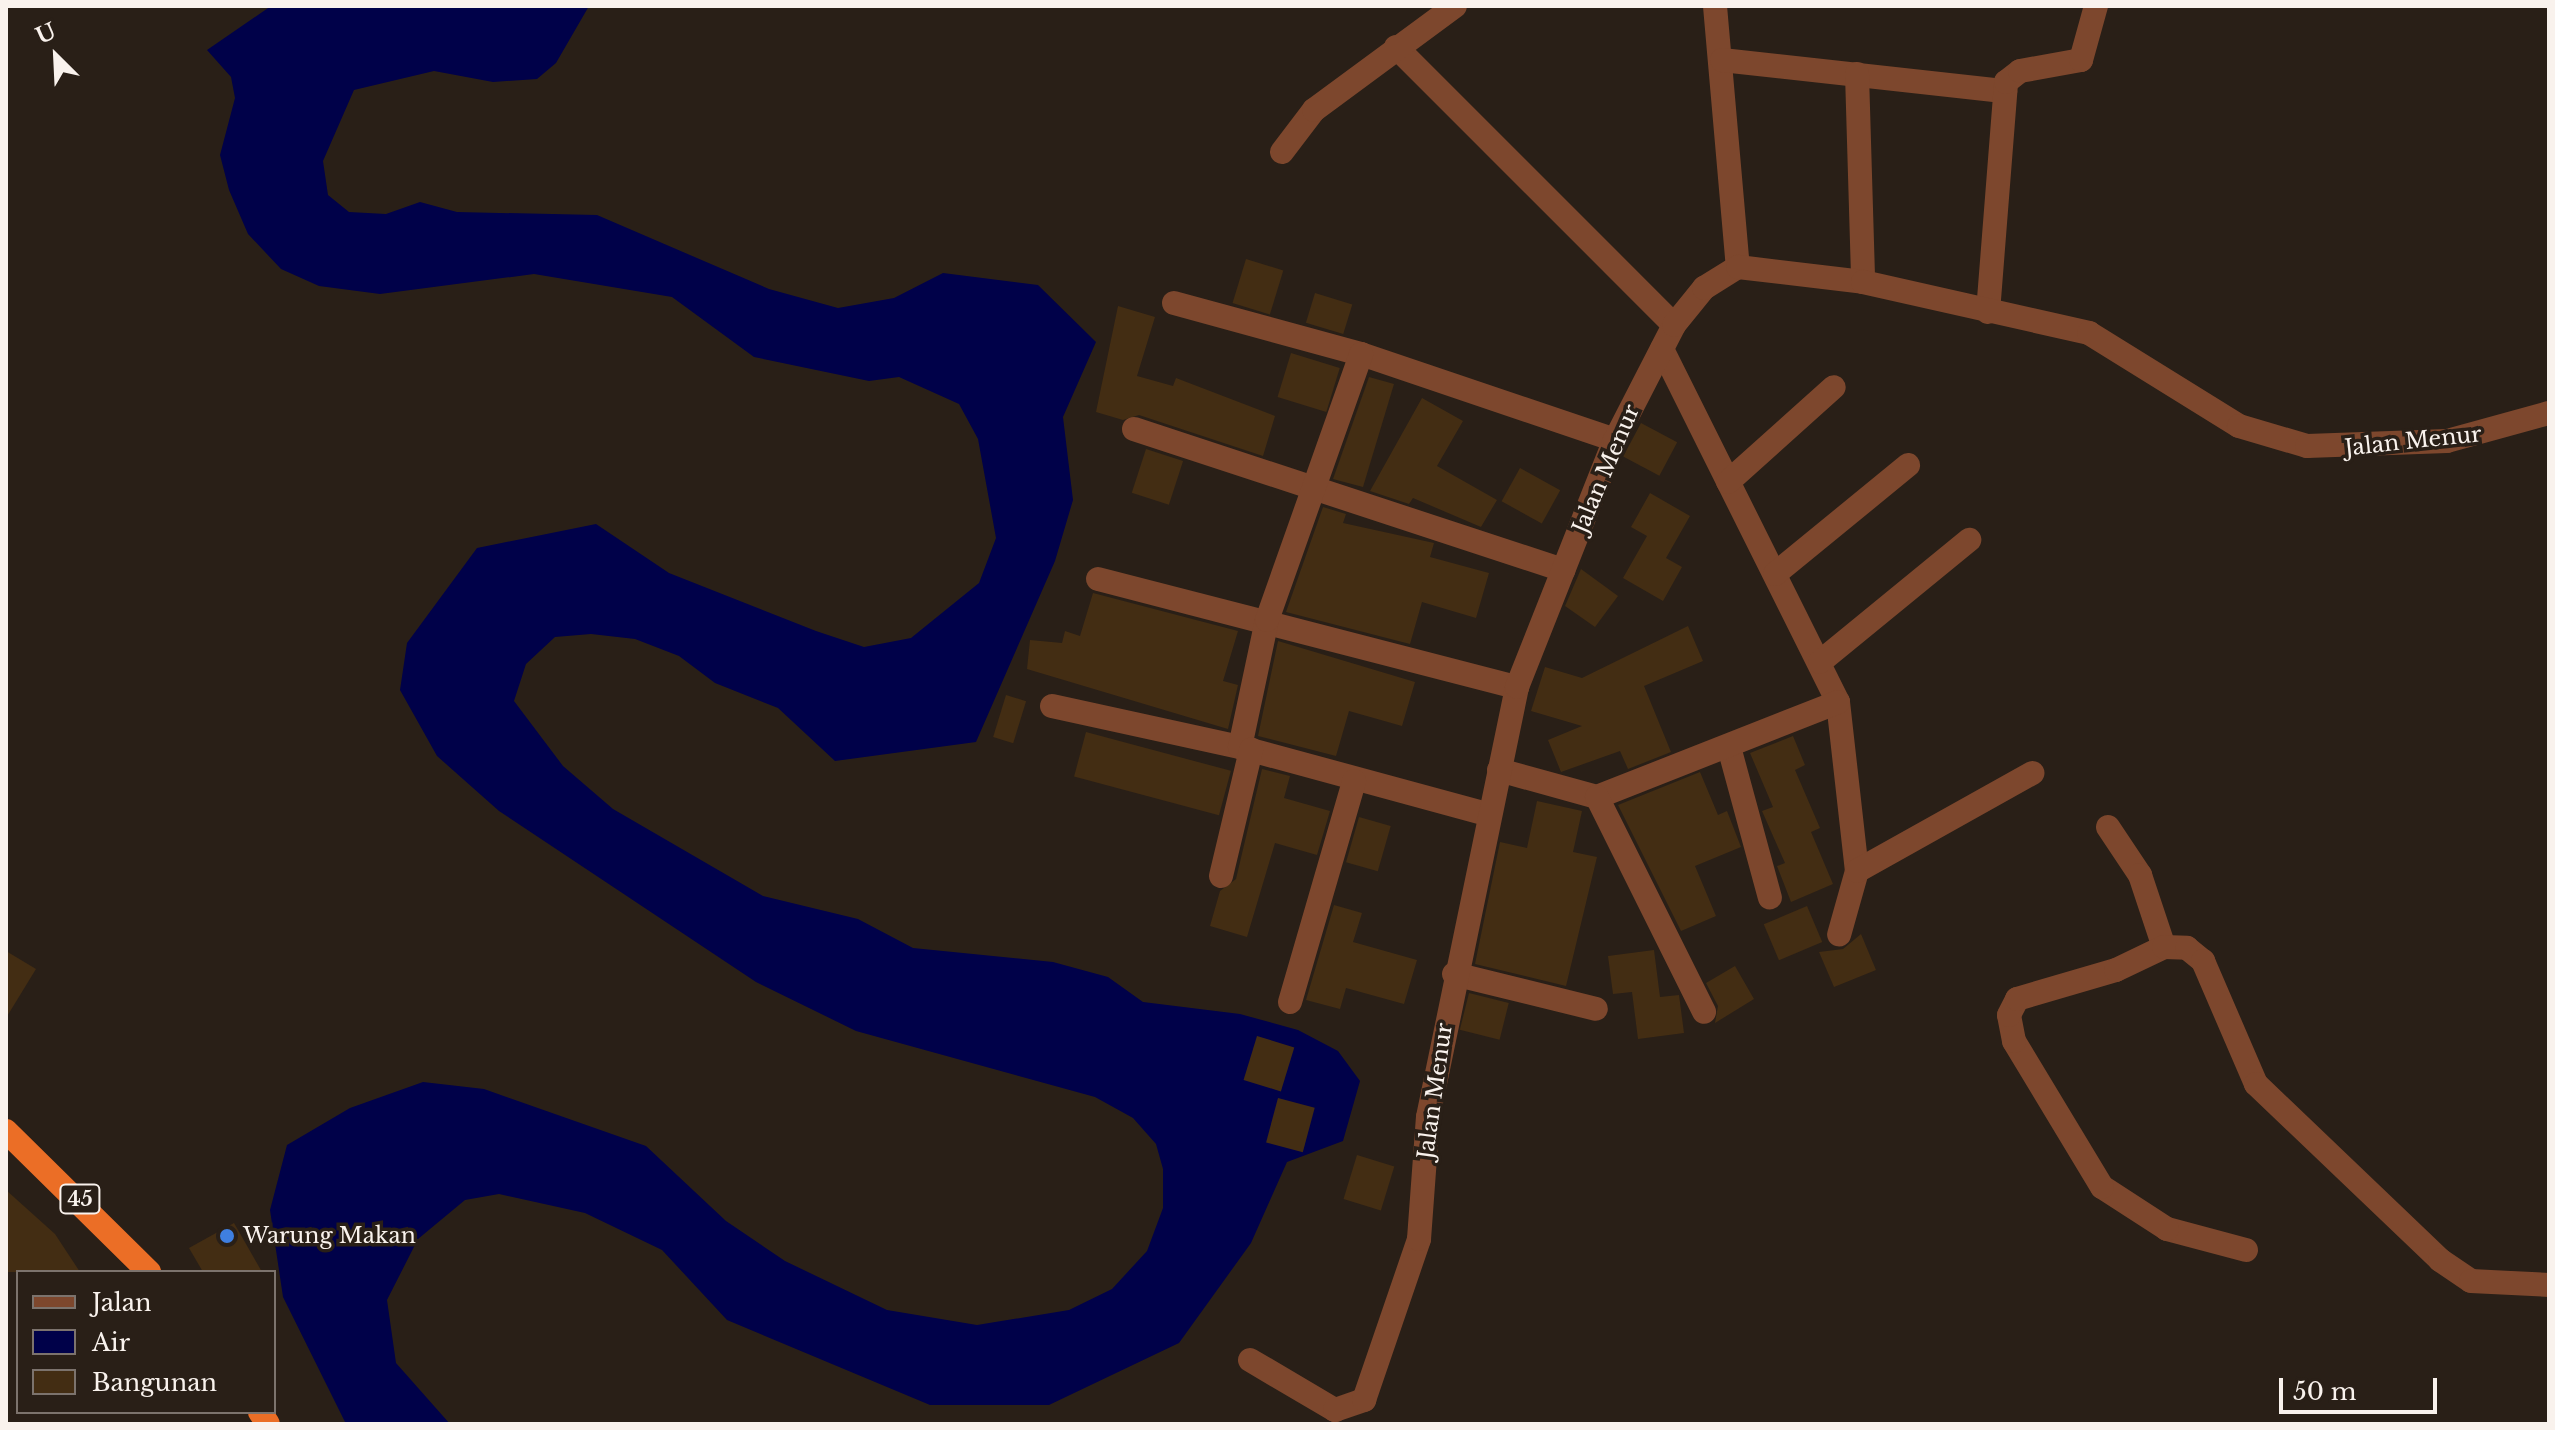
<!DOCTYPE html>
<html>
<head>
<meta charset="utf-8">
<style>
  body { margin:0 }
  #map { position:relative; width:2555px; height:1430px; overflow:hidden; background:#291f17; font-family:"Libre Baskerville",serif }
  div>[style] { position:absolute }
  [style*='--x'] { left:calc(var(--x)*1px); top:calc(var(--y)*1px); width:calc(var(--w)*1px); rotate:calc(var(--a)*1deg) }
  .water>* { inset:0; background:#000149 }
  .building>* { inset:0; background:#432d13; transform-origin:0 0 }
  .minor>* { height:24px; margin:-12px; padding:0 12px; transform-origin:12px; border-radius:12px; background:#7d472d }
  .trunk>* { height:24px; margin:-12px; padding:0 12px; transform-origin:12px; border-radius:12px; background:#eb6e26 }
  .dots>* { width:22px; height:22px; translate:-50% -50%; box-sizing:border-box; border:4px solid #291f17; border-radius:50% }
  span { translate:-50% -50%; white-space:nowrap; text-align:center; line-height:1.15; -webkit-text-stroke:7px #291f17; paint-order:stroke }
  .shield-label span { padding:2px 6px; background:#291f17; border:2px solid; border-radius:6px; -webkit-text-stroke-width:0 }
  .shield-label { font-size:20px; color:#f9f2ed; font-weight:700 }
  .street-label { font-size:22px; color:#f9f2ed }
  .poi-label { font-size:22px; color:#f9f2ed }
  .left { translate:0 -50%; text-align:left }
  .frame { position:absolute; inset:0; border:8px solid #f9f2ed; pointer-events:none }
  .legend { position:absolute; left:16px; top:1270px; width:260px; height:144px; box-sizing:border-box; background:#291f17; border:2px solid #7c736d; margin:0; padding:10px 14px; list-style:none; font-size:24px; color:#f9f2ed }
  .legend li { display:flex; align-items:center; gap:16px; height:40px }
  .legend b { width:40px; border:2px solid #7c736d }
  .north { position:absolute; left:16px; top:16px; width:80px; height:80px; -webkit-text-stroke:6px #291f17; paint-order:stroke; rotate:336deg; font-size:22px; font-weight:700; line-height:32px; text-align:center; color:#f9f2ed }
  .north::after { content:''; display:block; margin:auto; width:28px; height:36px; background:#f9f2ed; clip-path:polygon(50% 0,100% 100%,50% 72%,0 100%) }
  .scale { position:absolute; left:2279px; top:1378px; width:158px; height:36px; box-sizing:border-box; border:4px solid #f9f2ed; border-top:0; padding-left:10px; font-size:24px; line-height:28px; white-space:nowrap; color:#f9f2ed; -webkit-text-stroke:6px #291f17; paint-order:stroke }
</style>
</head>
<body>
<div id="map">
  <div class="water">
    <i style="clip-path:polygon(271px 6px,589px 6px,556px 63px,537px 79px,493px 82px,434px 71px,354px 90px,323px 161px,328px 195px,349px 212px,386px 214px,420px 202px,457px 212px,597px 215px,769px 289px,838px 308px,894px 298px,943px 273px,1038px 285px,1096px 342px,1063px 417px,1073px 500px,1055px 561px,976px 742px,835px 761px,778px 708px,715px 683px,679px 656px,635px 639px,591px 634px,555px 637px,526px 664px,514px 701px,563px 766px,613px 809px,763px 896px,858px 919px,913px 948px,1053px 962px,1108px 977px,1143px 1002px,1240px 1014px,1298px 1030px,1338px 1051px,1360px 1081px,1343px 1141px,1287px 1162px,1251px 1243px,1179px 1343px,1049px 1405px,930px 1405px,727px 1320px,662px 1250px,585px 1213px,499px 1194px,465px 1200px,418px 1239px,387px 1300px,396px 1363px,450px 1424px,346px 1424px,283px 1297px,270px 1210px,287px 1145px,350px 1108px,423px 1082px,484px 1089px,646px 1146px,726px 1221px,785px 1261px,887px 1310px,977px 1325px,1069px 1310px,1112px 1289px,1147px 1251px,1163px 1208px,1163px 1169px,1156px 1144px,1133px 1118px,1095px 1097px,856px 1031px,756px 982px,499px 811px,437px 756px,400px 690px,407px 643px,477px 548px,596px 524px,669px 573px,816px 631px,864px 647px,911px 638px,979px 583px,996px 538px,978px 439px,959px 404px,899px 377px,869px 381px,754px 357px,672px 297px,534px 274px,380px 294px,319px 286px,281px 269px,248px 234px,229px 190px,220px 155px,235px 98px,231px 77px,207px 50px)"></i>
  </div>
  <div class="building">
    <i style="left:1246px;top:259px;width:39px;height:46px;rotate:17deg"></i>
    <i style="left:1315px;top:293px;width:39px;height:31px;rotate:17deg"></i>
    <i style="clip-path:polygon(1118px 306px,1155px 317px,1137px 376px,1173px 386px,1176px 378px,1275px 416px,1263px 456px,1139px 415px,1123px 420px,1096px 412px)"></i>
    <i style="left:1291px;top:353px;width:51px;height:46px;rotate:17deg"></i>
    <i style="clip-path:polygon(1369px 377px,1394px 384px,1363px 487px,1333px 479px)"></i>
    <i style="clip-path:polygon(1422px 398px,1463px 421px,1437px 466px,1497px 500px,1481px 527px,1413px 498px,1409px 504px,1370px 491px)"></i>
    <i style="left:1641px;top:423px;width:41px;height:38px;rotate:28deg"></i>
    <i style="left:1146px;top:449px;width:39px;height:46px;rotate:18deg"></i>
    <i style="left:1520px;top:468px;width:46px;height:38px;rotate:29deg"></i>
    <i style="clip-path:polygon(1650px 493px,1690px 516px,1666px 558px,1682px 567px,1663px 601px,1623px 578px,1647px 536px,1631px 527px)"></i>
    <i style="clip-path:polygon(1323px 507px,1346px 514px,1343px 523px,1434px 543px,1430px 557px,1489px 573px,1476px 618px,1422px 602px,1410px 644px,1286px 612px)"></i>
    <i style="clip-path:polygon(1581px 569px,1618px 596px,1595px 627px,1565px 606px)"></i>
    <i style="clip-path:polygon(1093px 593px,1238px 631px,1223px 681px,1238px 685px,1228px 729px,1027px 669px,1030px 640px,1062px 643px,1065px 631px,1080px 636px)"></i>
    <i style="clip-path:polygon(1688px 626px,1703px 661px,1644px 686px,1671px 752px,1628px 769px,1620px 751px,1561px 772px,1548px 740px,1582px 726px,1531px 711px,1545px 667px,1582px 678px)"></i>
    <i style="clip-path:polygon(1278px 641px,1415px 682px,1402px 726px,1349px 711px,1336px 756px,1258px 736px)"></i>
    <i style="left:1006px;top:695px;width:21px;height:44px;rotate:17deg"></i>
    <i style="left:1086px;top:732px;width:150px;height:46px;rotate:15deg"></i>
    <i style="clip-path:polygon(1793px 736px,1805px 765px,1795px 770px,1820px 828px,1811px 832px,1833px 884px,1791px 902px,1777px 866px,1785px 863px,1762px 811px,1773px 807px,1750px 753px)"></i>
    <i style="clip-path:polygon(1262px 769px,1290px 776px,1284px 798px,1330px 811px,1317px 855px,1275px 843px,1247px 937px,1210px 926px,1220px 891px,1236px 879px)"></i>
    <i style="clip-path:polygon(1700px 772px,1718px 815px,1727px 811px,1741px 847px,1695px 866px,1716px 916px,1681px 931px,1618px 805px)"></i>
    <i style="clip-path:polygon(1537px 801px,1582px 811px,1573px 852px,1597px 857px,1566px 986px,1475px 964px,1500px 842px,1527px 848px)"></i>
    <i style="left:1359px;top:817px;width:33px;height:47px;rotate:16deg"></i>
    <i style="clip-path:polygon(1334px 905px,1362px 913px,1353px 942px,1417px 960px,1404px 1004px,1346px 988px,1340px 1009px,1306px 1000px)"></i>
    <i style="left:1807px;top:906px;width:39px;height:47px;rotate:67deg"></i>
    <i style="clip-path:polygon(1861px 934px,1876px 970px,1834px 987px,1819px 952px,1843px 949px)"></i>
    <i style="clip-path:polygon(1654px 950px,1660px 997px,1679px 995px,1684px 1033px,1638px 1039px,1632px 992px,1613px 994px,1608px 956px)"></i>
    <i style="clip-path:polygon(6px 951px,36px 969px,6px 1018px)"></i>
    <i style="clip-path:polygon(1735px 966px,1754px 999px,1715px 1023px,1718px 1006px,1706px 983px)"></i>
    <i style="left:1469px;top:993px;width:41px;height:38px;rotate:14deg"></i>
    <i style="left:1257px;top:1036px;width:39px;height:46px;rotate:17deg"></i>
    <i style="left:1278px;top:1098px;width:38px;height:46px;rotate:15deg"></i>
    <i style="left:1357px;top:1155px;width:39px;height:46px;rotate:17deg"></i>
    <i style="clip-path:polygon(6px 1190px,55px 1234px,80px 1272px,6px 1272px)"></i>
    <i style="clip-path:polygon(234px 1223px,262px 1272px,203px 1272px,189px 1248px)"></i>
  </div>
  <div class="minor">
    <i style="--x:1715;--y:6;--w:262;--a:85"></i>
    <i style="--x:1396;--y:47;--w:393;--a:45"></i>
    <i style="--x:1722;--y:60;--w:285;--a:6.3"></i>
    <i style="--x:1857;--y:74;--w:208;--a:88.3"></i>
    <i style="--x:1282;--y:152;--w:53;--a:-52.7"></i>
    <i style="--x:1314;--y:110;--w:175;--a:-36.4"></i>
    <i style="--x:1174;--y:303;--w:194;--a:15.3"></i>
    <i style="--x:1361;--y:354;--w:268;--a:18.7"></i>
    <i style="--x:1988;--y:312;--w:231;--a:-85.5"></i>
    <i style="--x:2006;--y:82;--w:18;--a:-38"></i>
    <i style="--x:2020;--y:71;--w:62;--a:-10.2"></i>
    <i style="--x:2081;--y:60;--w:56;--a:-74.5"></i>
    <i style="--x:1662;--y:349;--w:394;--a:63.5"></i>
    <i style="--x:1838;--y:702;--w:170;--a:83.6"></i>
    <i style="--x:1857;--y:871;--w:66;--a:105.7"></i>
    <i style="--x:1134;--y:429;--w:452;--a:18.2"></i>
    <i style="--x:1728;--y:482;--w:142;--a:-41.9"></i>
    <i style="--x:1775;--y:574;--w:172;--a:-39.3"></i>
    <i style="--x:1098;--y:579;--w:433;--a:14.5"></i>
    <i style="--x:1820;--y:662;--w:193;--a:-39.3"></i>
    <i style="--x:1052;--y:706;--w:192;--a:12.3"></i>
    <i style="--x:1240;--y:747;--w:256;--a:15.2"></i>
    <i style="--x:1240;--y:747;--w:130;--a:-78"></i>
    <i style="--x:1267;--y:620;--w:282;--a:-70.5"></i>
    <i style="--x:1729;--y:747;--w:156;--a:74.8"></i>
    <i style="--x:1499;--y:770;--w:102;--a:15.4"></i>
    <i style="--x:1597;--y:797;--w:259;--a:-21.5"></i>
    <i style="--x:1597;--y:797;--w:240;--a:63.5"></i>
    <i style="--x:2108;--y:827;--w:58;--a:56.3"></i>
    <i style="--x:2140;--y:875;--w:76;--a:71.6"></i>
    <i style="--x:1857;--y:871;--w:201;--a:-29.2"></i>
    <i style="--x:1221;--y:876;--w:130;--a:-76.6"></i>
    <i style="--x:1454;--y:974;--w:146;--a:13.8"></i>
    <i style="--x:1290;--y:1002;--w:230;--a:-73.8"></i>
    <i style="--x:2246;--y:1250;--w:82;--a:-165.1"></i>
    <i style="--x:2167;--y:1229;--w:77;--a:-147.1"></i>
    <i style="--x:2102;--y:1187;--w:170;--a:-121.1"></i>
    <i style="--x:2014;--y:1041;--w:26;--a:-101"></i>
    <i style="--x:2009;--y:1015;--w:18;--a:-63"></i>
    <i style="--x:2017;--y:999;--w:103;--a:-16.3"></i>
    <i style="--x:2116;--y:970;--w:53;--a:-25.6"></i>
    <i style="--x:2164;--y:947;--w:23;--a:2"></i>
    <i style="--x:2187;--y:948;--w:21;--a:39"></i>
    <i style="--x:2203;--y:961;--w:134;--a:66.7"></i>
    <i style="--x:2256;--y:1084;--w:255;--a:43.7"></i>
    <i style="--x:2440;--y:1260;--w:37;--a:34"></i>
    <i style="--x:2471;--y:1281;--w:78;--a:2.9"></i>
    <i style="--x:1250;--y:1360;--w:99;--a:30.5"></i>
    <i style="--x:1335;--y:1410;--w:31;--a:-19"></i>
    <i style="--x:1364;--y:1400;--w:170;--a:-71.1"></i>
    <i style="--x:1419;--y:1239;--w:122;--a:-85.8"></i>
    <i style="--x:1428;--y:1117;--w:439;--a:-78.3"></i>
    <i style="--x:1517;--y:687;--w:266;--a:-68.4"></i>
    <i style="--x:1615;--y:440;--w:129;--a:-62.8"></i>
    <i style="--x:1674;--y:325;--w:48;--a:-51"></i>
    <i style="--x:1704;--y:288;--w:40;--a:-32"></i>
    <i style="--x:1738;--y:267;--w:126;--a:6.8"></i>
    <i style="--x:1863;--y:282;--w:232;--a:12.7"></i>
    <i style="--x:2089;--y:333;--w:176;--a:31.8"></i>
    <i style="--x:2239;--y:426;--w:71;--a:16.4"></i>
    <i style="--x:2307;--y:446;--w:140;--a:-2"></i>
    <i style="--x:2447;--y:441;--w:106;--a:-15.4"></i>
  </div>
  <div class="trunk">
    <i style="--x:6;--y:1131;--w:201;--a:44.6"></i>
    <i style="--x:260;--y:1412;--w:14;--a:56"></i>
  </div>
  <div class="dots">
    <i style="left:227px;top:1236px;background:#3f7fe0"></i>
  </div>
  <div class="shield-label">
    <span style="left:80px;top:1199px">45</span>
  </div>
  <div class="street-label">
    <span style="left:2413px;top:441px;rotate:-6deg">Jalan Menur</span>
    <span style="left:1606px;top:469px;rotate:-67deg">Jalan Menur</span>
    <span style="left:1435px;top:1091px;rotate:-82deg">Jalan Menur</span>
  </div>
  <div class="poi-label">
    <span class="left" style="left:243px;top:1236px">Warung Makan</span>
  </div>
  <div class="frame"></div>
  <ul class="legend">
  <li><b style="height:10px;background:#7d472d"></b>Jalan</li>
  <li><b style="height:22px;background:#000149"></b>Air</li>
  <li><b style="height:22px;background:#432d13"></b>Bangunan</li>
  </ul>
  <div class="north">U</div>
  <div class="scale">50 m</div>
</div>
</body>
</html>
